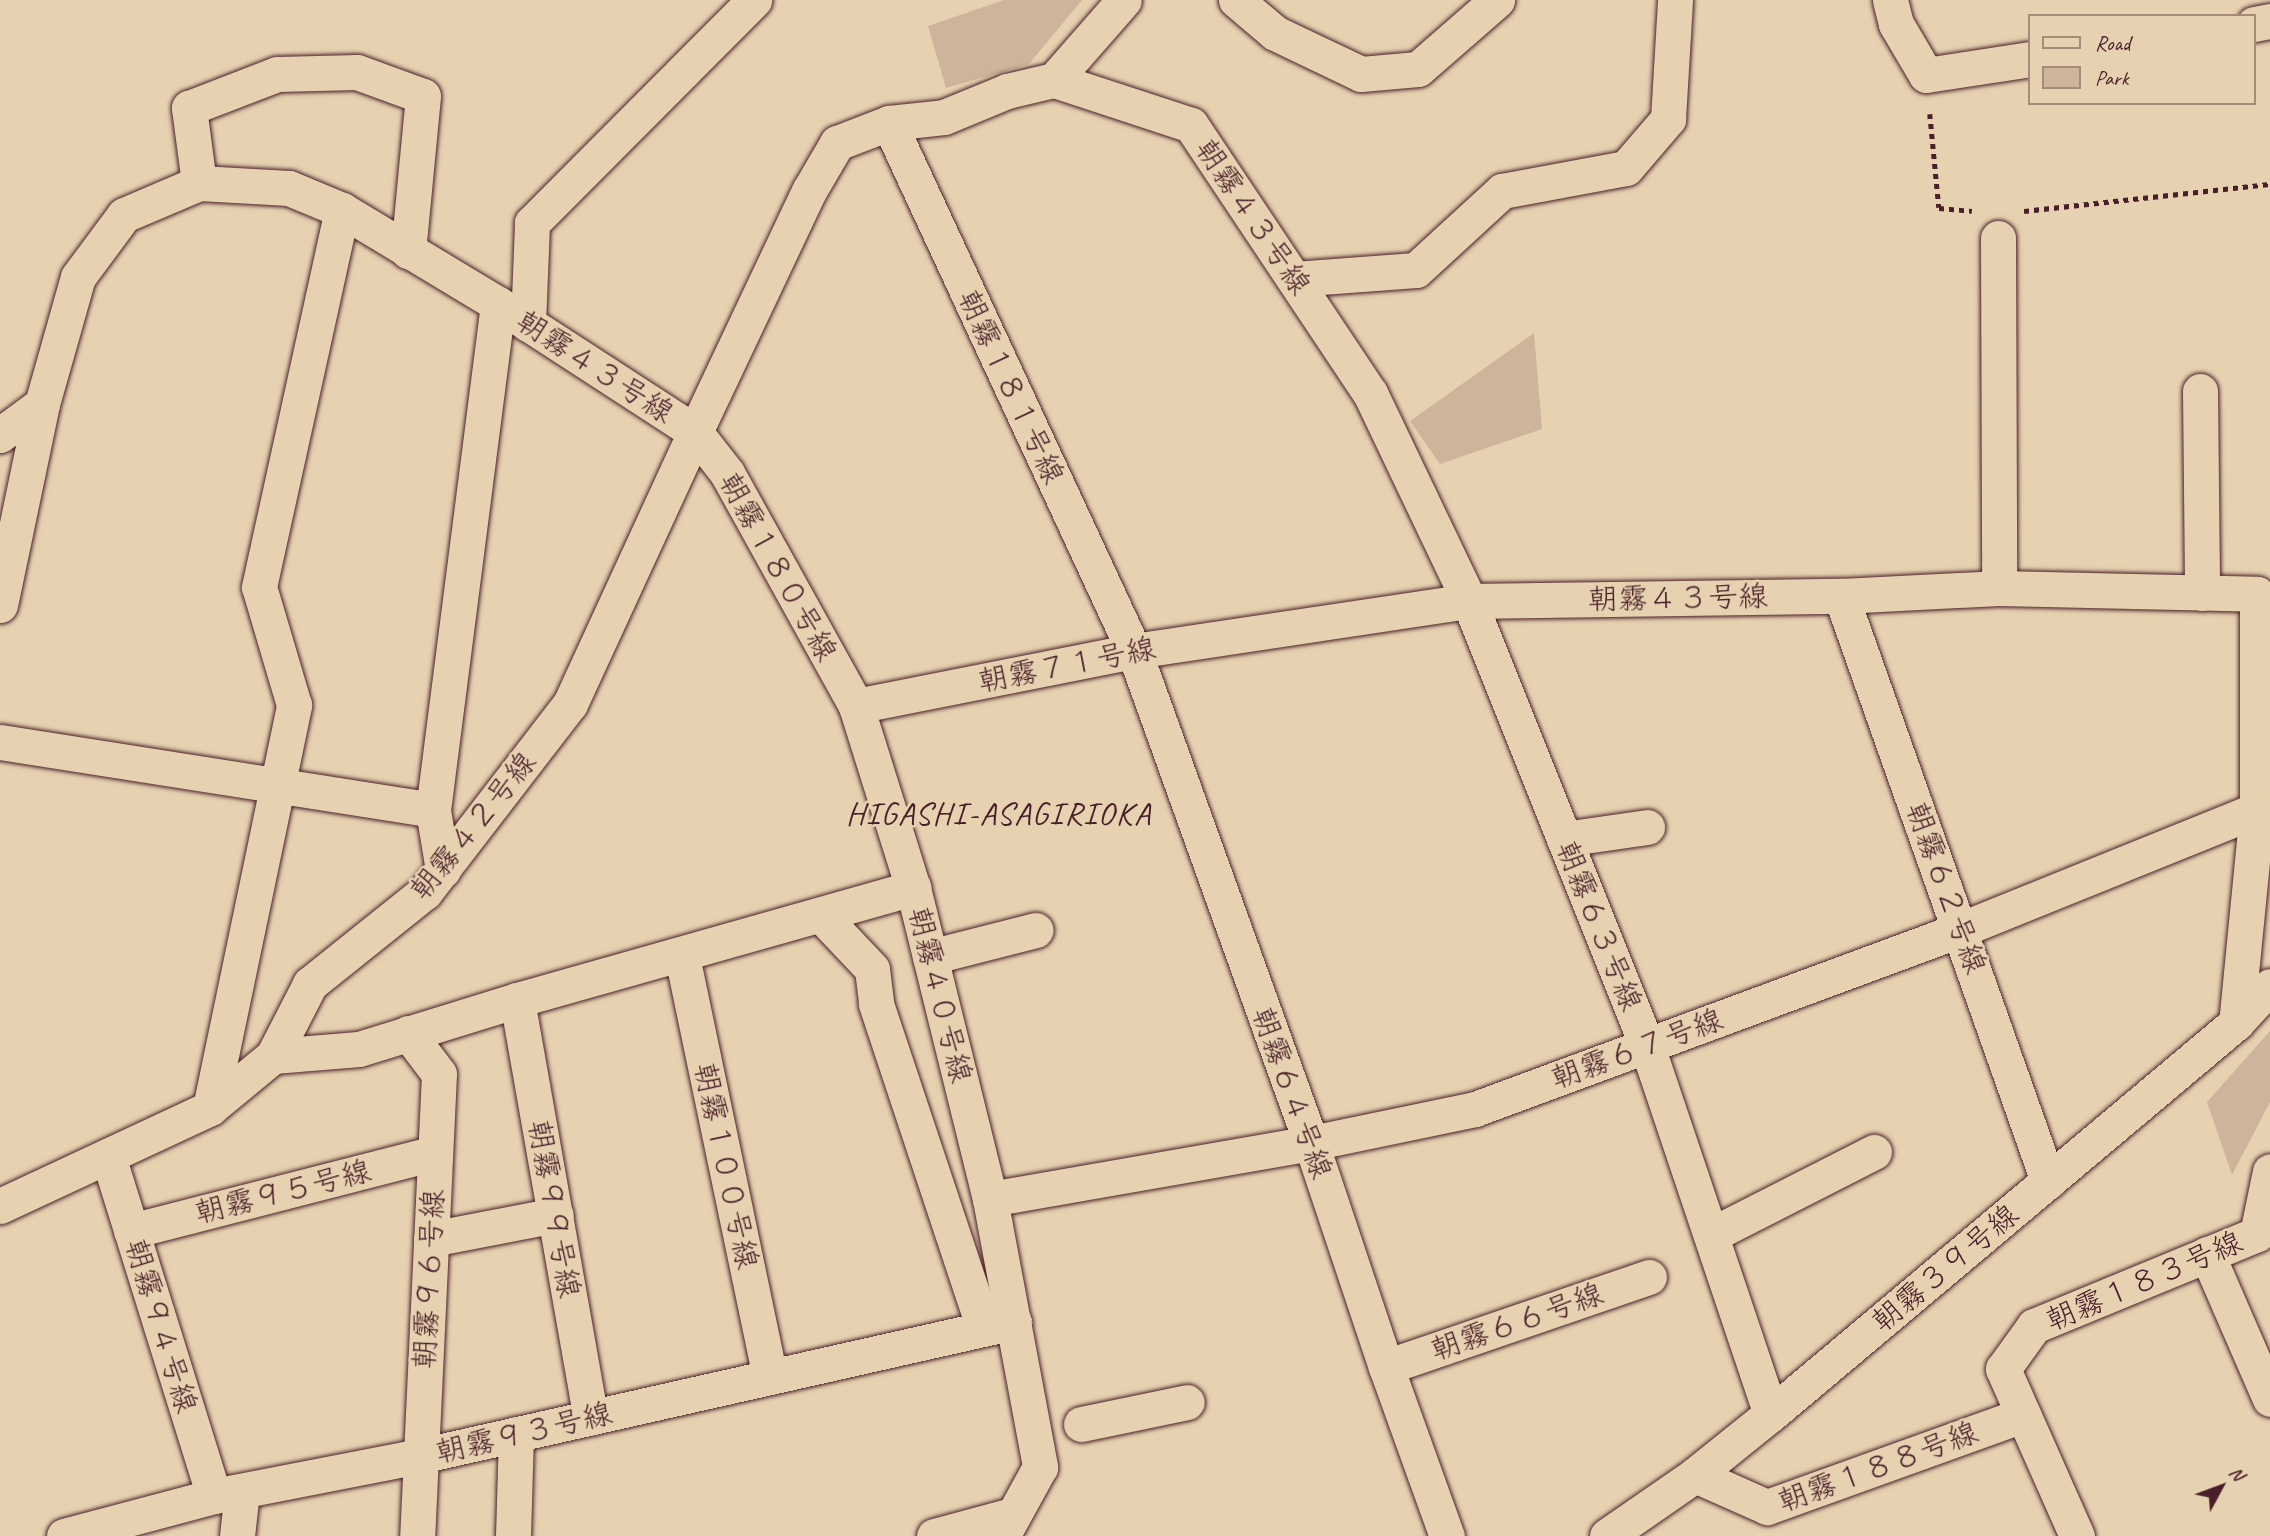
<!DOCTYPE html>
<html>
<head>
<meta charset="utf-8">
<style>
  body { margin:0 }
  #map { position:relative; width:2270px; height:1536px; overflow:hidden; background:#e6d2b0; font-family:Caveat,"Klee One",sans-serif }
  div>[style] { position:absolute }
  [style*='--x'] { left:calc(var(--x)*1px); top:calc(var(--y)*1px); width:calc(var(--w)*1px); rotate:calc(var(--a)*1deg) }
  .green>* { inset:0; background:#cdb49a }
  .path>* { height:4.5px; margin-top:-2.25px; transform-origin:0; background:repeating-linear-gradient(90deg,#4a1f2b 0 5px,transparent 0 10px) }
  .roads { filter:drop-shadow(0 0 2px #4a1f2b) drop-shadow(0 0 2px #4a1f2b) }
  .minor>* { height:35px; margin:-17.5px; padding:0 17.5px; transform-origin:17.5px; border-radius:17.5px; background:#e6d2b0 }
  span { translate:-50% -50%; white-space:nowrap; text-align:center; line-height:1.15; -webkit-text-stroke:5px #e6d2b0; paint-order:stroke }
  .street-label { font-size:30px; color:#4a1f2b }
  .neighbourhood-label { font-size:32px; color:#4a1f2b; letter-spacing:2px }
  .legend { position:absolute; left:2028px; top:14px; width:228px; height:91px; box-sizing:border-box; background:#e6d2b0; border:2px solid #a88a7b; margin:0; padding:9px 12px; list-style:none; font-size:21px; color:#4a1f2b }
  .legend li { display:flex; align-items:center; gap:14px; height:35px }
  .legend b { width:35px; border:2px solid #a88a7b }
  .north { position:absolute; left:2186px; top:1452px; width:70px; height:70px; -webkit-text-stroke:5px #e6d2b0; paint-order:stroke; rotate:49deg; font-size:19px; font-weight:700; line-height:28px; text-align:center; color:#4a1f2b }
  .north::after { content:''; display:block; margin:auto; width:24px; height:32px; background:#4a1f2b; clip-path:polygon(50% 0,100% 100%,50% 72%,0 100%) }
</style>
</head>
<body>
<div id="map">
  <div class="green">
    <i style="clip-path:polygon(1004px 0,1082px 0,1029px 64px,946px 88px,928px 26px)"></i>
    <i style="clip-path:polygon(1534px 333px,1542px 429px,1440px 464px,1410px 421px)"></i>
    <i style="clip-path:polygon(2270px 1031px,2270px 1102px,2232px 1175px,2207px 1102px)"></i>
  </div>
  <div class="path">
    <i style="--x:1930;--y:114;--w:94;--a:84.5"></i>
    <i style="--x:1939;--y:208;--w:33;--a:5"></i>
    <i style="--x:2024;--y:211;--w:247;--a:-6.3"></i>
  </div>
  <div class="roads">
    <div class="minor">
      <i style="--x:1236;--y:0;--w:51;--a:40.2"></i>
      <i style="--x:1275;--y:33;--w:95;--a:25.5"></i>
      <i style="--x:1361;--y:74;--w:57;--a:-5"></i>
      <i style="--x:1418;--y:69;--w:105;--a:-41.1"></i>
      <i style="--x:1890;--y:0;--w:25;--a:76"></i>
      <i style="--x:1896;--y:24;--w:59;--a:59.5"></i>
      <i style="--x:1926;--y:75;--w:105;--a:-8.7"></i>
      <i style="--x:2254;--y:24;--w:16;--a:-11"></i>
      <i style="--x:1054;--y:80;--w:106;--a:-48.8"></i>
      <i style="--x:889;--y:123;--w:582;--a:65.11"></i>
      <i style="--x:1134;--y:651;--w:523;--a:70.21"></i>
      <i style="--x:1311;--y:1143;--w:236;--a:71.5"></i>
      <i style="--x:1386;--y:1367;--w:180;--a:70.2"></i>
      <i style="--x:199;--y:183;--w:76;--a:-97.6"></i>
      <i style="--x:189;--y:108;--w:94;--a:-21.1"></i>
      <i style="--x:277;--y:74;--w:80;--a:-1.4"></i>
      <i style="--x:357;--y:72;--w:70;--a:20"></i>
      <i style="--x:423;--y:96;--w:156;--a:95.5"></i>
      <i style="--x:1998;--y:238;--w:350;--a:89.8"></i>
      <i style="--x:1294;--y:279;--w:122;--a:-4.2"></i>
      <i style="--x:1416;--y:270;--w:117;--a:-42.6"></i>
      <i style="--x:1502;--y:191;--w:126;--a:-10.5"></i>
      <i style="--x:1626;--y:168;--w:65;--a:-49.4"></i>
      <i style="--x:1668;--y:119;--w:119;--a:-86.6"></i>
      <i style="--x:528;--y:324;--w:101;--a:-87.7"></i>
      <i style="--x:532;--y:223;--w:315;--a:-45.1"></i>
      <i style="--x:2200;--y:391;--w:202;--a:89.4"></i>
      <i style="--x:0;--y:435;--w:52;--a:-36.4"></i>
      <i style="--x:1841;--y:596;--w:621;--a:70.51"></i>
      <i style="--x:0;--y:605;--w:205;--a:-78.2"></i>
      <i style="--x:42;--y:404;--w:132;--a:-74.2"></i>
      <i style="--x:78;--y:277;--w:77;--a:-53.4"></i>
      <i style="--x:124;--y:215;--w:82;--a:-23.1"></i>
      <i style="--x:199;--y:183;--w:90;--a:3.2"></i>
      <i style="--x:289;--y:188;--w:57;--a:22.5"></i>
      <i style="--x:342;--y:210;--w:182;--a:31.1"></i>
      <i style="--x:498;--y:304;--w:235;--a:33"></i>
      <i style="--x:695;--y:432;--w:267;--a:-64.7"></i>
      <i style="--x:809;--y:191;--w:56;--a:-59.7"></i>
      <i style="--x:837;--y:143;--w:56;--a:-21"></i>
      <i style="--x:889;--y:123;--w:55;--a:-6.2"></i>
      <i style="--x:944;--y:117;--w:68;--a:-22.4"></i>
      <i style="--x:1007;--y:91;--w:48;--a:-13.2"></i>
      <i style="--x:1054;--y:80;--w:144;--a:18.2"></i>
      <i style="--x:1191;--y:125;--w:322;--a:56.3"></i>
      <i style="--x:1370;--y:393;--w:230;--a:64.5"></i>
      <i style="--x:1469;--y:601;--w:372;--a:-0.8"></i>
      <i style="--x:1841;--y:596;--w:158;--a:-2.9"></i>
      <i style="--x:1999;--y:588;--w:258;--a:1.3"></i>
      <i style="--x:2257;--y:594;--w:216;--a:90"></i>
      <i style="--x:2257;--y:810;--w:214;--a:95.6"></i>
      <i style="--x:0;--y:742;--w:438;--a:8.9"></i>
      <i style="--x:1564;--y:839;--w:84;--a:-8.2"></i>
      <i style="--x:443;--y:870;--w:61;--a:-99.5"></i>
      <i style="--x:433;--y:810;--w:510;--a:-82.68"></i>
      <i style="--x:913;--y:888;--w:191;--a:-107.4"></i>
      <i style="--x:856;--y:706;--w:283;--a:-11.2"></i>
      <i style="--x:1134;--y:651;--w:339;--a:-8.5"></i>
      <i style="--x:1469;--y:601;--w:479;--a:68.2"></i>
      <i style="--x:1647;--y:1046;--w:388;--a:71.4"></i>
      <i style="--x:821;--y:915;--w:74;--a:46.6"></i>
      <i style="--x:872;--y:969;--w:35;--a:83"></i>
      <i style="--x:876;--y:1004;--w:342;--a:71.6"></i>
      <i style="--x:682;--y:956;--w:430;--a:78.2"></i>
      <i style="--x:930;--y:957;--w:109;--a:-14.3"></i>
      <i style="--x:517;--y:1000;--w:424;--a:80"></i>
      <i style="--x:408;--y:1033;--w:51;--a:52.9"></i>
      <i style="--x:439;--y:1074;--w:463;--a:92.7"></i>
      <i style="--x:273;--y:1056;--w:86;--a:-4.7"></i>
      <i style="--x:359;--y:1049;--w:165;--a:-17.2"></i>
      <i style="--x:517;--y:1000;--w:412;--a:-15.8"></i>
      <i style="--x:913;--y:888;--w:320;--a:76.1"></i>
      <i style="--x:990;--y:1199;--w:273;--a:79.4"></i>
      <i style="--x:1040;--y:1467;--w:79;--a:118.8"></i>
      <i style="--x:210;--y:1108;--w:412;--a:-78.2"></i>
      <i style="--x:294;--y:705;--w:123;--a:-106.5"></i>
      <i style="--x:259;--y:587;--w:386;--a:-77.6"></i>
      <i style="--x:108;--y:1156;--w:356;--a:72.7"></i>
      <i style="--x:990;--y:1199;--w:326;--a:-9.9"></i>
      <i style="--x:1311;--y:1143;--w:167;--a:-11.7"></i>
      <i style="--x:1475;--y:1109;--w:519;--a:-20.28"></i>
      <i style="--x:1962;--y:929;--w:318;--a:-22"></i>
      <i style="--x:0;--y:1206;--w:232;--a:-25"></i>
      <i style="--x:210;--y:1108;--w:82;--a:-39.5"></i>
      <i style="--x:273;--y:1056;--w:81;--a:-62.8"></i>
      <i style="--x:310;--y:984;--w:147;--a:-38.7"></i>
      <i style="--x:425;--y:892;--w:237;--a:-52.4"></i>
      <i style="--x:570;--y:704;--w:299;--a:-65.3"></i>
      <i style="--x:695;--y:432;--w:52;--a:52"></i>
      <i style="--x:727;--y:473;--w:266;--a:61"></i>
      <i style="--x:131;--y:1231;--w:314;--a:-14.4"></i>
      <i style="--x:1711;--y:1235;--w:183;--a:-27"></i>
      <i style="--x:431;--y:1239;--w:127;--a:-10.9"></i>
      <i style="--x:2207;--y:1254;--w:158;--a:66.5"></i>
      <i style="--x:1386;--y:1367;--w:278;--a:-18.9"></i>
      <i style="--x:1081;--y:1424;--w:108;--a:-11.7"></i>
      <i style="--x:1695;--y:1475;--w:79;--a:24"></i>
      <i style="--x:1767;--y:1507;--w:272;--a:-19.8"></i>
      <i style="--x:64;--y:1536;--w:155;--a:-14.9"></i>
      <i style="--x:214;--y:1496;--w:210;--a:-11"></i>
      <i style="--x:420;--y:1456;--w:609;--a:-12.71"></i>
      <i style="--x:237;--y:1536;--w:45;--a:-83.7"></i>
      <i style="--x:513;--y:1536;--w:102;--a:-88.3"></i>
      <i style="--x:934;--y:1536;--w:81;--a:-15.1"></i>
      <i style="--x:1607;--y:1536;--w:107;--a:-34.7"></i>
      <i style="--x:1695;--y:1475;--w:97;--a:-38.8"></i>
      <i style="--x:1771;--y:1414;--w:608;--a:-40.06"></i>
      <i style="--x:2236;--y:1023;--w:50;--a:-47.4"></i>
      <i style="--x:2077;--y:1536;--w:183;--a:-113.9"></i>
      <i style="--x:2003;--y:1369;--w:53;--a:-54.2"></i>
      <i style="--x:2034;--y:1326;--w:241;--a:-22.4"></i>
      <i style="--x:2257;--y:1234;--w:64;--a:-78.3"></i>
    </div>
  </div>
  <div class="street-label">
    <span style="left:1253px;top:217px;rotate:56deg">朝霧４３号線</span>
    <span style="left:595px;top:367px;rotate:33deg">朝霧４３号線</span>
    <span style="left:1011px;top:387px;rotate:65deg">朝霧１８１号線</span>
    <span style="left:778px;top:567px;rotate:61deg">朝霧１８０号線</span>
    <span style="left:1678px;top:598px;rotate:-1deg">朝霧４３号線</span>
    <span style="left:1067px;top:665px;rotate:-11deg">朝霧７１号線</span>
    <span style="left:473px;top:826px;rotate:-51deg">朝霧４２号線</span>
    <span style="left:1946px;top:888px;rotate:70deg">朝霧６２号線</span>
    <span style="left:1599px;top:926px;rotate:68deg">朝霧６３号線</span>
    <span style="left:940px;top:995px;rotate:76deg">朝霧４０号線</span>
    <span style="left:1637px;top:1049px;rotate:-20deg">朝霧６７号線</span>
    <span style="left:1292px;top:1093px;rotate:70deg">朝霧６４号線</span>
    <span style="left:726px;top:1166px;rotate:78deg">朝霧１００号線</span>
    <span style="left:283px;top:1192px;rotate:-14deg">朝霧９５号線</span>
    <span style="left:554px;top:1209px;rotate:80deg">朝霧９９号線</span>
    <span style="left:1945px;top:1268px;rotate:-40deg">朝霧３９号線</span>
    <span style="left:429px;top:1279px;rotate:-87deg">朝霧９６号線</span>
    <span style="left:2144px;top:1281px;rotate:-23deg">朝霧１８３号線</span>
    <span style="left:1517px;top:1322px;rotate:-19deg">朝霧６６号線</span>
    <span style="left:161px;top:1326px;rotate:73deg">朝霧９４号線</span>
    <span style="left:524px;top:1433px;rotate:-13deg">朝霧９３号線</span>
    <span style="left:1878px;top:1467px;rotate:-20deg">朝霧１８８号線</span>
  </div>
  <div class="neighbourhood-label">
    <span style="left:999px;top:814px">HIGASHI-ASAGIRIOKA</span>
  </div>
  <ul class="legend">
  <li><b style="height:9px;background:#e6d2b0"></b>Road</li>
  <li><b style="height:19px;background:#cdb49a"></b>Park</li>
  </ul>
  <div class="north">N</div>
</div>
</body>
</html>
